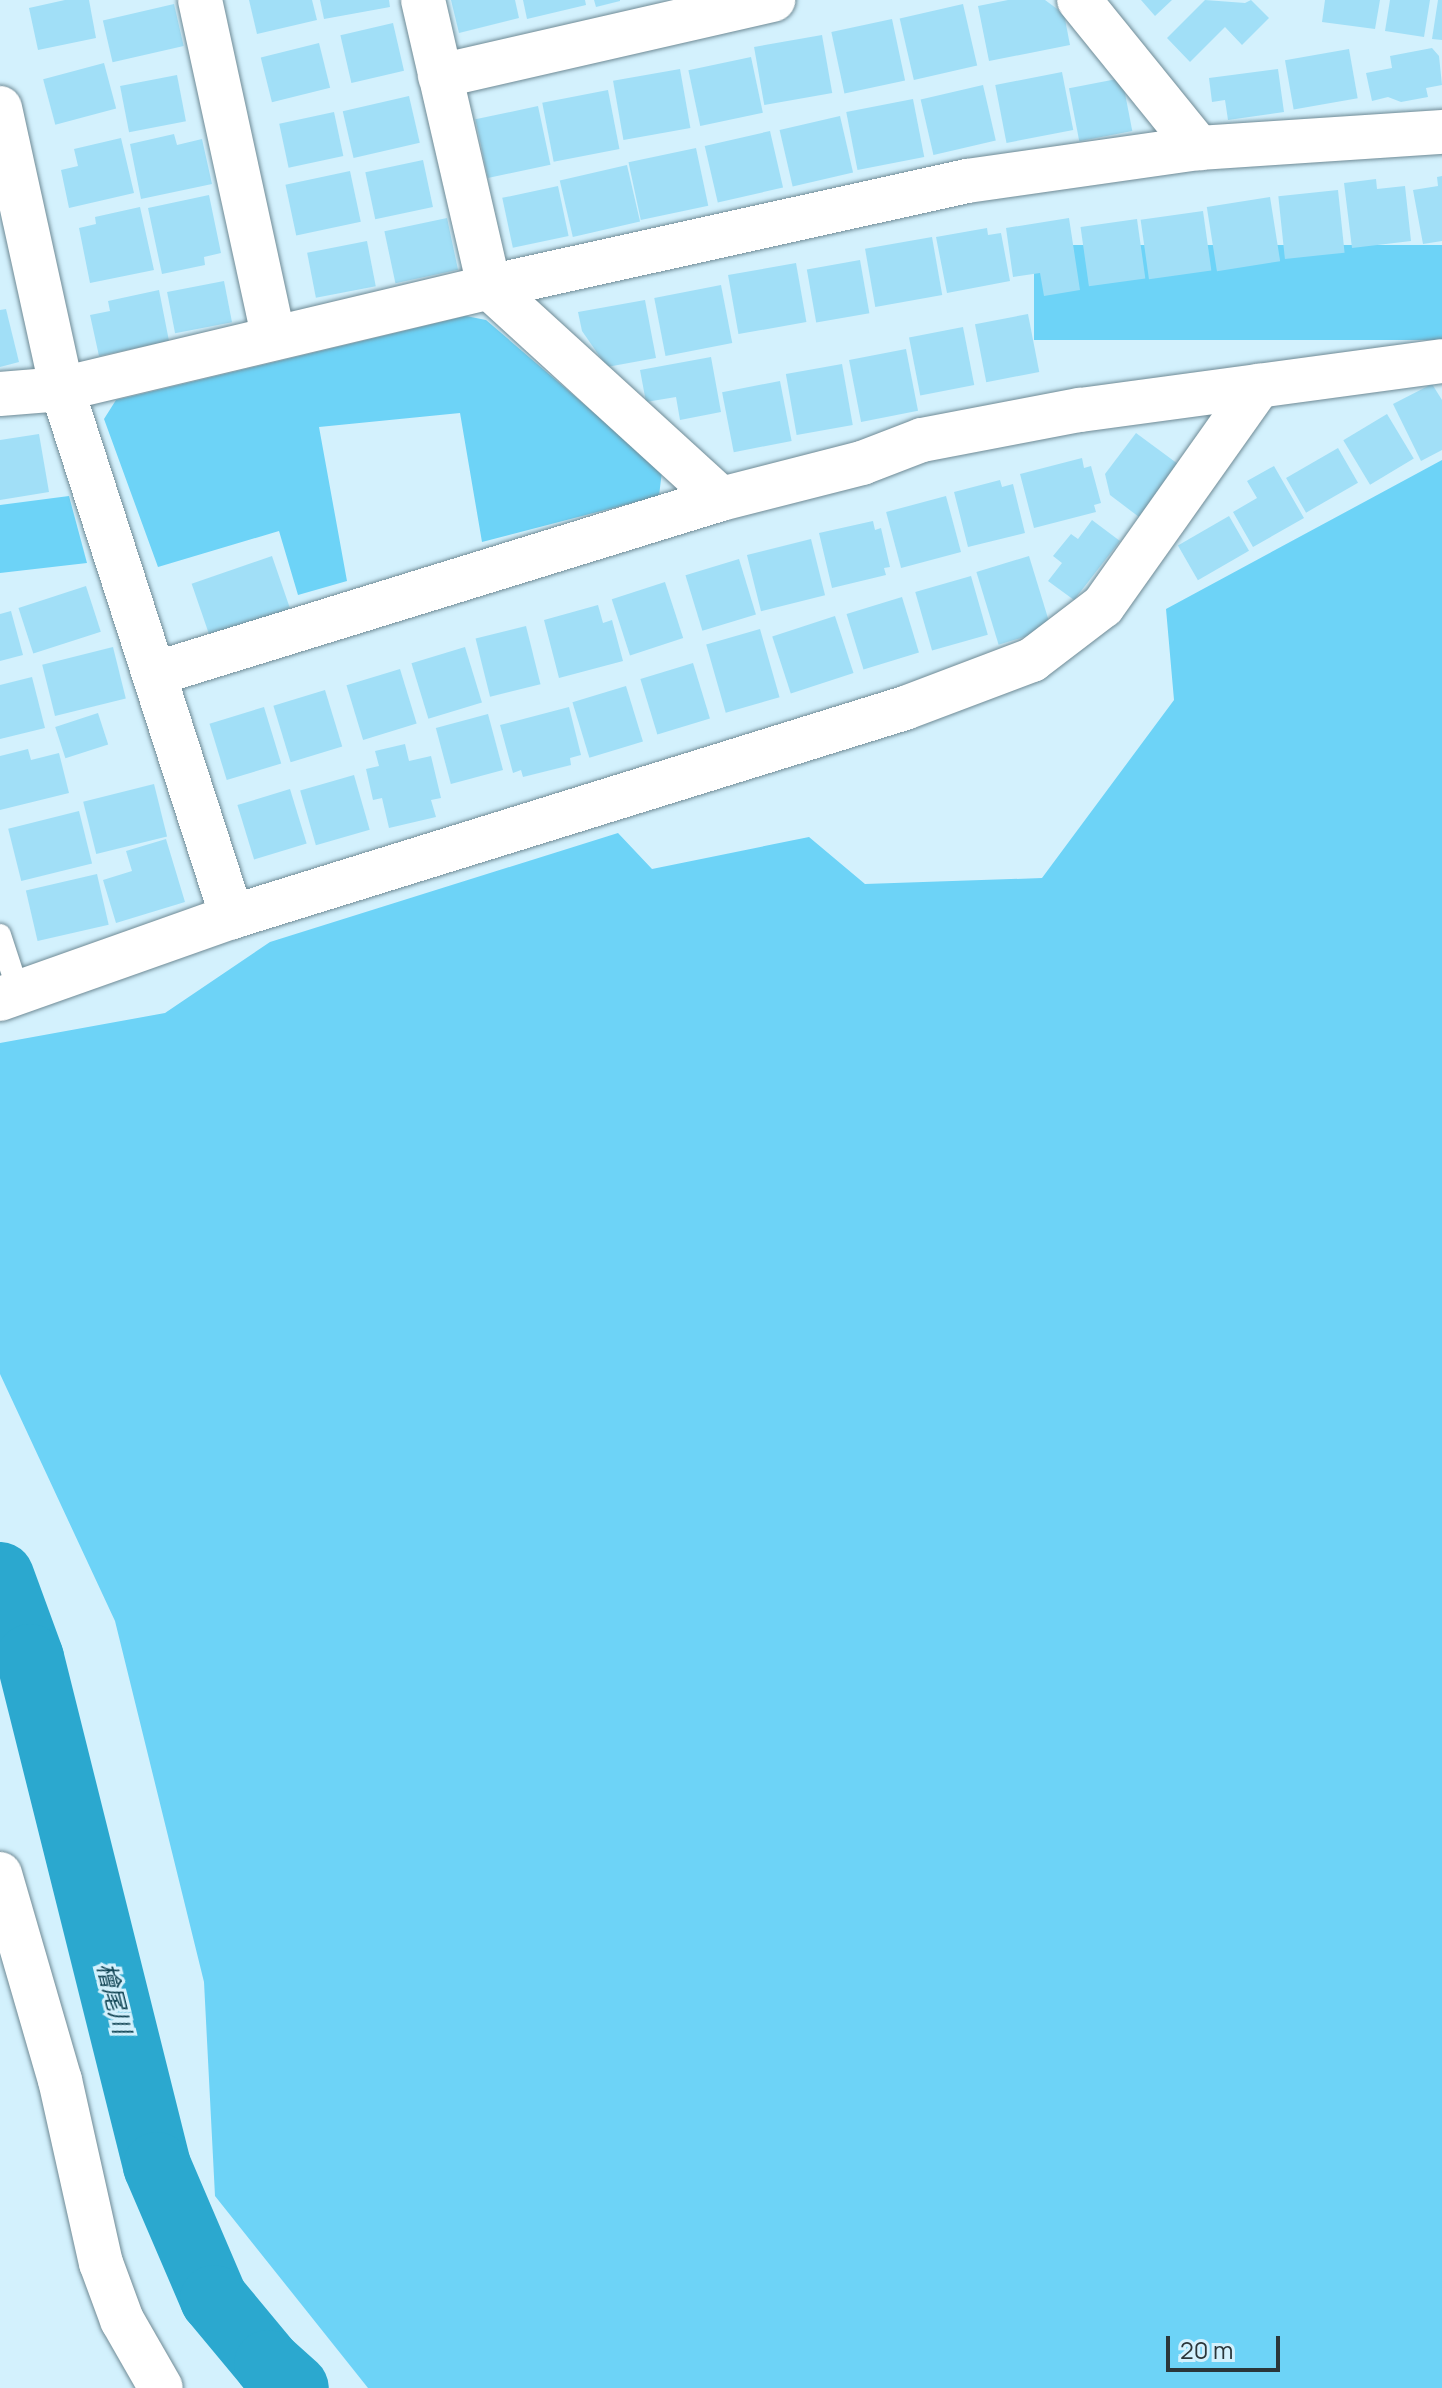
<!DOCTYPE html>
<html>
<head>
<meta charset="utf-8">
<style>
  body { margin:0 }
  #map { position:relative; width:1442px; height:2388px; overflow:hidden; background:#d3f1fd; font-family:Manrope,"Noto Sans JP",sans-serif }
  div>[style] { position:absolute }
  [style*='--x'] { left:calc(var(--x)*1px); top:calc(var(--y)*1px); width:calc(var(--w)*1px); rotate:calc(var(--a)*1deg) }
  .green>* { inset:0; background:#6dd3f7; transform-origin:0 0 }
  .river>* { height:68px; margin:-34px; padding:0 34px; transform-origin:34px; border-radius:34px; background:#2ba8cf }
  .building>* { inset:0; background:#a1dff7; transform-origin:0 0 }
  .roads { filter:drop-shadow(0 0 2px #6f8a95) drop-shadow(0 0 2px #6f8a95) }
  .lane>* { height:22px; margin:-11px; padding:0 11px; transform-origin:11px; border-radius:11px; background:#fff }
  .street>* { height:44px; margin:-22px; padding:0 22px; transform-origin:22px; border-radius:22px; background:#fff }
  span { translate:-50% -50%; white-space:nowrap; text-align:center; line-height:1.15; -webkit-text-stroke:6px #d3f1fd; paint-order:stroke }
  .water-label { font-size:24px; color:#114454; font-style:italic }
  .scale { position:absolute; left:1166px; top:2336px; width:114px; height:36px; box-sizing:border-box; border:4px solid #2a363a; border-top:0; padding-left:10px; font-size:24px; line-height:28px; white-space:nowrap; color:#2a363a; -webkit-text-stroke:6px #d3f1fd; paint-order:stroke }
</style>
</head>
<body>
<div id="map">
  <div class="green">
    <i style="left:1442px;top:245px;width:95px;height:408px;rotate:90deg"></i>
    <i style="clip-path:polygon(466px 316px,486px 320px,662px 471px,659px 496px,482px 542px,460px 413px,319px 427px,347px 581px,298px 595px,279px 531px,158px 567px,104px 419px,116px 400px)"></i>
    <i style="clip-path:polygon(1442px 460px,1442px 2388px,368px 2388px,215px 2196px,204px 1982px,115px 1621px,0 1374px,0 1043px,165px 1013px,270px 942px,618px 833px,652px 869px,809px 837px,865px 884px,1042px 878px,1174px 700px,1166px 609px)"></i>
    <i style="clip-path:polygon(69px 496px,87px 563px,0 573px,0 505px)"></i>
  </div>
  <div class="river">
    <i style="--x:0;--y:1576;--w:87;--a:69.9"></i>
    <i style="--x:30;--y:1658;--w:524;--a:75.96"></i>
    <i style="--x:157;--y:2166;--w:145;--a:66.8"></i>
    <i style="--x:214;--y:2299;--w:85;--a:50.3"></i>
    <i style="--x:268;--y:2364;--w:36;--a:42"></i>
  </div>
  <div class="building">
    <i style="clip-path:polygon(65px 0,89px 0,96px 38px,38px 50px,29px 8px)"></i>
    <i style="clip-path:polygon(249px 0,312px 0,317px 20px,257px 34px)"></i>
    <i style="clip-path:polygon(320px 0,389px 0,390px 7px,324px 19px)"></i>
    <i style="clip-path:polygon(451px 0,515px 0,519px 18px,459px 33px)"></i>
    <i style="clip-path:polygon(523px 0,585px 0,586px 5px,527px 19px)"></i>
    <i style="clip-path:polygon(594px 0,620px 0,620px 1px,596px 7px)"></i>
    <i style="clip-path:polygon(1008px 0,1045px 0,1064px 14px,1070px 45px,989px 61px,978px 6px)"></i>
    <i style="clip-path:polygon(1141px 0,1172px 0,1155px 16px)"></i>
    <i style="clip-path:polygon(1205px 0,1245px 3px,1251px 0,1269px 18px,1242px 45px,1225px 27px,1190px 62px,1167px 38px)"></i>
    <i style="clip-path:polygon(1325px 0,1380px 0,1375px 29px,1322px 22px)"></i>
    <i style="clip-path:polygon(1390px 0,1430px 0,1424px 37px,1385px 31px)"></i>
    <i style="clip-path:polygon(1438px 0,1442px 0,1442px 40px,1432px 39px)"></i>
    <i style="left:174px;top:4px;width:43px;height:73px;rotate:77deg"></i>
    <i style="left:963px;top:4px;width:63px;height:65px;rotate:77deg"></i>
    <i style="left:892px;top:19px;width:63px;height:62px;rotate:78deg"></i>
    <i style="left:393px;top:23px;width:49px;height:54px;rotate:77deg"></i>
    <i style="left:822px;top:35px;width:59px;height:69px;rotate:80deg"></i>
    <i style="left:319px;top:43px;width:46px;height:60px;rotate:76deg"></i>
    <i style="clip-path:polygon(1432px 48px,1439px 56px,1442px 85px,1426px 88px,1428px 97px,1401px 102px,1388px 97px,1372px 101px,1366px 73px,1392px 68px,1390px 56px)"></i>
    <i style="left:1349px;top:49px;width:50px;height:65px;rotate:80deg"></i>
    <i style="left:751px;top:57px;width:57px;height:64px;rotate:78deg"></i>
    <i style="left:104px;top:63px;width:47px;height:63px;rotate:75deg"></i>
    <i style="left:680px;top:69px;width:60px;height:68px;rotate:80deg"></i>
    <i style="clip-path:polygon(1278px 69px,1284px 112px,1228px 120px,1225px 100px,1212px 102px,1209px 78px)"></i>
    <i style="left:1062px;top:72px;width:59px;height:68px;rotate:79deg"></i>
    <i style="left:177px;top:75px;width:47px;height:58px;rotate:79deg"></i>
    <i style="left:1122px;top:78px;width:54px;height:54px;rotate:79deg"></i>
    <i style="left:983px;top:85px;width:57px;height:64px;rotate:77deg"></i>
    <i style="left:608px;top:90px;width:60px;height:67px;rotate:79deg"></i>
    <i style="left:409px;top:96px;width:48px;height:68px;rotate:77deg"></i>
    <i style="left:913px;top:99px;width:59px;height:68px;rotate:79deg"></i>
    <i style="left:538px;top:106px;width:60px;height:64px;rotate:78deg"></i>
    <i style="left:334px;top:112px;width:45px;height:56px;rotate:78deg"></i>
    <i style="left:840px;top:116px;width:58px;height:62px;rotate:77deg"></i>
    <i style="left:770px;top:131px;width:58px;height:67px;rotate:77deg"></i>
    <i style="clip-path:polygon(174px 134px,177px 145px,202px 139px,212px 184px,141px 199px,130px 144px)"></i>
    <i style="clip-path:polygon(121px 138px,134px 193px,69px 208px,61px 170px,78px 166px,74px 149px)"></i>
    <i style="left:696px;top:148px;width:59px;height:69px;rotate:78deg"></i>
    <i style="left:423px;top:160px;width:48px;height:59px;rotate:78deg"></i>
    <i style="left:627px;top:165px;width:58px;height:69px;rotate:77deg"></i>
    <i style="left:350px;top:171px;width:52px;height:66px;rotate:78deg"></i>
    <i style="clip-path:polygon(1442px 176px,1442px 241px,1423px 244px,1413px 190px,1438px 186px,1437px 177px)"></i>
    <i style="clip-path:polygon(1376px 179px,1377px 189px,1405px 186px,1411px 241px,1352px 248px,1344px 183px)"></i>
    <i style="left:558px;top:186px;width:51px;height:57px;rotate:78deg"></i>
    <i style="left:1338px;top:190px;width:63px;height:60px;rotate:84deg"></i>
    <i style="clip-path:polygon(209px 195px,221px 253px,204px 257px,205px 265px,162px 274px,148px 208px)"></i>
    <i style="left:1270px;top:197px;width:65px;height:64px;rotate:81deg"></i>
    <i style="clip-path:polygon(140px 207px,154px 270px,90px 283px,79px 228px,96px 224px,95px 217px)"></i>
    <i style="left:1203px;top:211px;width:60px;height:63px;rotate:82deg"></i>
    <i style="left:447px;top:218px;width:53px;height:64px;rotate:78deg"></i>
    <i style="clip-path:polygon(1069px 218px,1080px 290px,1044px 296px,1040px 273px,1013px 277px,1006px 228px)"></i>
    <i style="left:1137px;top:219px;width:60px;height:57px;rotate:82deg"></i>
    <i style="clip-path:polygon(987px 228px,988px 235px,1001px 233px,1010px 281px,947px 293px,936px 237px)"></i>
    <i style="left:932px;top:237px;width:59px;height:68px;rotate:80deg"></i>
    <i style="left:367px;top:241px;width:46px;height:61px;rotate:79deg"></i>
    <i style="left:860px;top:260px;width:54px;height:54px;rotate:80deg"></i>
    <i style="left:796px;top:263px;width:60px;height:69px;rotate:80deg"></i>
    <i style="left:224px;top:281px;width:42px;height:58px;rotate:79deg"></i>
    <i style="left:721px;top:285px;width:59px;height:68px;rotate:79deg"></i>
    <i style="clip-path:polygon(159px 290px,169px 341px,99px 356px,90px 315px,110px 311px,108px 301px)"></i>
    <i style="clip-path:polygon(645px 300px,656px 358px,607px 367px,582px 331px,578px 312px)"></i>
    <i style="clip-path:polygon(6px 309px,19px 362px,0 367px,0 310px)"></i>
    <i style="left:1028px;top:314px;width:59px;height:54px;rotate:79deg"></i>
    <i style="left:963px;top:327px;width:59px;height:55px;rotate:79deg"></i>
    <i style="left:906px;top:349px;width:63px;height:58px;rotate:79deg"></i>
    <i style="clip-path:polygon(711px 357px,721px 412px,680px 420px,676px 397px,646px 402px,640px 370px)"></i>
    <i style="left:842px;top:364px;width:62px;height:57px;rotate:80deg"></i>
    <i style="left:780px;top:381px;width:61px;height:59px;rotate:79deg"></i>
    <i style="clip-path:polygon(1432px 384px,1442px 400px,1442px 450px,1421px 461px,1393px 404px)"></i>
    <i style="left:1387px;top:414px;width:52px;height:51px;rotate:59deg"></i>
    <i style="clip-path:polygon(1136px 433px,1178px 464px,1139px 517px,1110px 495px,1105px 474px)"></i>
    <i style="clip-path:polygon(39px 434px,49px 492px,0 500px,0 440px)"></i>
    <i style="left:1338px;top:448px;width:40px;height:60px;rotate:60deg"></i>
    <i style="clip-path:polygon(1082px 458px,1084px 468px,1091px 466px,1101px 503px,1094px 505px,1096px 512px,1034px 528px,1020px 474px)"></i>
    <i style="clip-path:polygon(1274px 466px,1304px 518px,1253px 547px,1233px 512px,1257px 498px,1247px 481px)"></i>
    <i style="clip-path:polygon(1000px 480px,1002px 487px,1013px 484px,1025px 533px,968px 547px,954px 492px)"></i>
    <i style="left:946px;top:496px;width:58px;height:62px;rotate:75deg"></i>
    <i style="left:1229px;top:516px;width:40px;height:59px;rotate:60deg"></i>
    <i style="clip-path:polygon(1092px 520px,1120px 541px,1074px 600px,1048px 581px,1062px 563px,1053px 556px,1071px 534px,1078px 539px)"></i>
    <i style="clip-path:polygon(873px 521px,875px 530px,881px 528px,890px 567px,884px 568px,886px 575px,832px 588px,819px 533px)"></i>
    <i style="left:811px;top:539px;width:58px;height:66px;rotate:76deg"></i>
    <i style="left:272px;top:556px;width:57px;height:85px;rotate:71deg"></i>
    <i style="left:1029px;top:556px;width:76px;height:55px;rotate:73deg"></i>
    <i style="left:739px;top:559px;width:58px;height:56px;rotate:73deg"></i>
    <i style="left:971px;top:576px;width:61px;height:58px;rotate:74deg"></i>
    <i style="left:665px;top:582px;width:59px;height:56px;rotate:72deg"></i>
    <i style="left:86px;top:586px;width:48px;height:71px;rotate:72deg"></i>
    <i style="left:902px;top:597px;width:58px;height:58px;rotate:73deg"></i>
    <i style="clip-path:polygon(598px 605px,603px 623px,612px 620px,623px 661px,559px 678px,544px 620px)"></i>
    <i style="clip-path:polygon(11px 611px,23px 655px,0 661px,0 614px)"></i>
    <i style="left:835px;top:616px;width:60px;height:66px;rotate:72deg"></i>
    <i style="left:526px;top:626px;width:60px;height:52px;rotate:76deg"></i>
    <i style="left:760px;top:629px;width:71px;height:56px;rotate:74deg"></i>
    <i style="left:113px;top:647px;width:53px;height:73px;rotate:76deg"></i>
    <i style="left:465px;top:647px;width:58px;height:56px;rotate:73deg"></i>
    <i style="left:693px;top:663px;width:58px;height:55px;rotate:73deg"></i>
    <i style="left:400px;top:669px;width:57px;height:56px;rotate:73deg"></i>
    <i style="clip-path:polygon(32px 677px,45px 728px,0 739px,0 685px)"></i>
    <i style="left:626px;top:686px;width:58px;height:56px;rotate:73deg"></i>
    <i style="left:325px;top:690px;width:59px;height:54px;rotate:73deg"></i>
    <i style="left:264px;top:707px;width:59px;height:57px;rotate:73deg"></i>
    <i style="clip-path:polygon(569px 707px,581px 755px,570px 758px,571px 765px,523px 777px,521px 770px,513px 773px,500px 725px)"></i>
    <i style="left:98px;top:713px;width:33px;height:45px;rotate:72deg"></i>
    <i style="left:488px;top:714px;width:58px;height:54px;rotate:75deg"></i>
    <i style="clip-path:polygon(405px 744px,409px 761px,431px 756px,441px 798px,431px 800px,436px 817px,389px 828px,382px 798px,373px 800px,366px 769px,379px 766px,375px 751px)"></i>
    <i style="clip-path:polygon(28px 749px,31px 760px,59px 753px,69px 793px,0 810px,0 756px)"></i>
    <i style="left:354px;top:775px;width:57px;height:56px;rotate:74deg"></i>
    <i style="left:154px;top:784px;width:54px;height:73px;rotate:76deg"></i>
    <i style="left:290px;top:789px;width:57px;height:55px;rotate:73deg"></i>
    <i style="left:79px;top:811px;width:54px;height:73px;rotate:76deg"></i>
    <i style="clip-path:polygon(166px 839px,185px 902px,116px 923px,103px 880px,132px 871px,126px 851px)"></i>
    <i style="left:97px;top:874px;width:52px;height:73px;rotate:77deg"></i>
  </div>
  <div class="roads">
    <div class="lane">
      <i style="--x:0;--y:935;--w:61;--a:71.9"></i>
    </div>
    <div class="street">
      <i style="--x:200;--y:0;--w:346;--a:77.7"></i>
      <i style="--x:423;--y:0;--w:294;--a:77"></i>
      <i style="--x:489;--y:287;--w:314;--a:42.4"></i>
      <i style="--x:1079;--y:0;--w:191;--a:51"></i>
      <i style="--x:440;--y:76;--w:342;--a:-12.9"></i>
      <i style="--x:0;--y:108;--w:288;--a:77.6"></i>
      <i style="--x:62;--y:389;--w:555;--a:72.15"></i>
      <i style="--x:0;--y:394;--w:62;--a:-4.6"></i>
      <i style="--x:62;--y:389;--w:439;--a:-13.4"></i>
      <i style="--x:489;--y:287;--w:490;--a:-12.5"></i>
      <i style="--x:967;--y:181;--w:234;--a:-8.1"></i>
      <i style="--x:1199;--y:148;--w:244;--a:-3.8"></i>
      <i style="--x:154;--y:674;--w:593;--a:-17.15"></i>
      <i style="--x:721;--y:499;--w:146;--a:-14.3"></i>
      <i style="--x:862;--y:463;--w:64;--a:-21"></i>
      <i style="--x:922;--y:440;--w:161;--a:-10.8"></i>
      <i style="--x:1080;--y:410;--w:365;--a:-7.7"></i>
      <i style="--x:0;--y:999;--w:246;--a:-19.5"></i>
      <i style="--x:232;--y:917;--w:705;--a:-17.25"></i>
      <i style="--x:905;--y:708;--w:136;--a:-20.7"></i>
      <i style="--x:1032;--y:660;--w:89;--a:-37.3"></i>
      <i style="--x:1103;--y:606;--w:270;--a:-54.7"></i>
      <i style="--x:0;--y:1874;--w:215;--a:73.8"></i>
      <i style="--x:60;--y:2080;--w:188;--a:77.4"></i>
      <i style="--x:101;--y:2263;--w:61;--a:69.8"></i>
      <i style="--x:122;--y:2320;--w:78;--a:60.2"></i>
    </div>
  </div>
  <div class="water-label">
    <span style="left:115px;top:1998px;rotate:76deg">檜尾川</span>
  </div>
  <div class="scale">20 m</div>
</div>
</body>
</html>
